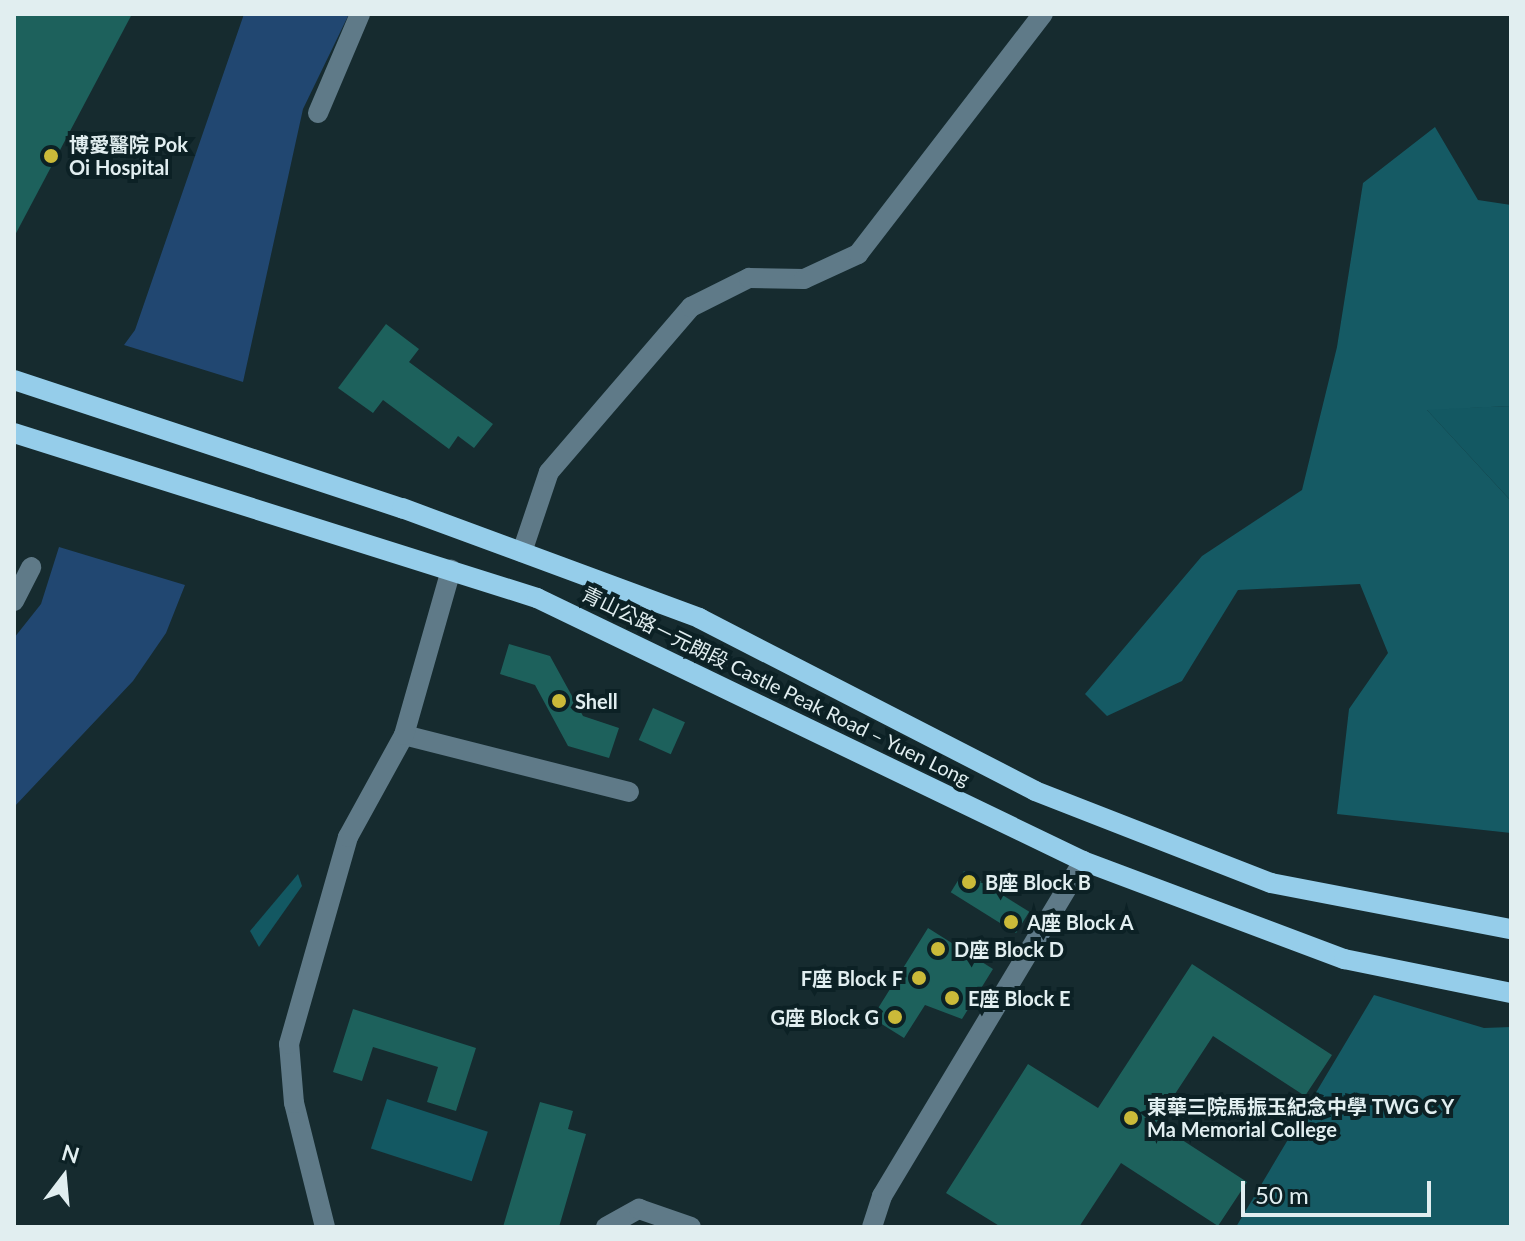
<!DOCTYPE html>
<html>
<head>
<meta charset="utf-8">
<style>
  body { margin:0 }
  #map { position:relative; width:1525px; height:1241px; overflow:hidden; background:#162b2f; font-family:Lato,"Noto Sans TC",sans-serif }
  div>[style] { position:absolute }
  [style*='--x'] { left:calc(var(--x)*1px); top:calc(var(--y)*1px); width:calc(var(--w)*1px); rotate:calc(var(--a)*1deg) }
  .green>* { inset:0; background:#135862; transform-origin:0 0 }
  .forest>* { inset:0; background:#155a64 }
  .water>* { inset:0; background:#214771 }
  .building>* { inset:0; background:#1d615c; transform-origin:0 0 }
  .minor>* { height:20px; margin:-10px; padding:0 10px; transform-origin:10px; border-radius:10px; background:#5f7a88 }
  .major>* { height:20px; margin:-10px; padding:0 10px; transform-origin:10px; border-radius:10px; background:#95cdea }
  .dots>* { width:22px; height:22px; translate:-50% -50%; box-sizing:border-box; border:4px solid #0c2125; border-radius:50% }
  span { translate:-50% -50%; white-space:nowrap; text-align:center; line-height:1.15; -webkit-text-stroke:8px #0c2125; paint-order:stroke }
  .poi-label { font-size:20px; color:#e1eef0; font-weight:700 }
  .left { translate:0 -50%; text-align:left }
  .right { translate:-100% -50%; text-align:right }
  .street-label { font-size:20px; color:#e1eef0 }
  .frame { position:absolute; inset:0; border:16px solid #e1eef0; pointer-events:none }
  .north { position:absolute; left:24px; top:1137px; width:80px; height:80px; -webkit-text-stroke:6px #0c2125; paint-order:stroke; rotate:16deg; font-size:22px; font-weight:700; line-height:32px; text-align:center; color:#e1eef0 }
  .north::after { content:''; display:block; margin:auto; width:28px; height:36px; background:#e1eef0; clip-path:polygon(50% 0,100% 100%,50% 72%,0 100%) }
  .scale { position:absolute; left:1241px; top:1181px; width:190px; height:36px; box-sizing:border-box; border:4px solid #e1eef0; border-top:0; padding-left:10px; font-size:24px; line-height:28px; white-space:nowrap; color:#e1eef0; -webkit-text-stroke:6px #0c2125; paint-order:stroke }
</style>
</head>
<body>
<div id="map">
  <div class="green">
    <i style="clip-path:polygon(1511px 406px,1511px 501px,1426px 409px)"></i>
    <i style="clip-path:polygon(298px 874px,302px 886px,259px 947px,250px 931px)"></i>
    <i style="left:387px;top:1099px;width:106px;height:52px;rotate:18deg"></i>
  </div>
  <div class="forest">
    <i style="clip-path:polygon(1435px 127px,1478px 200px,1511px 205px,1511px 406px,1427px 410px,1511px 501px,1511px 833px,1337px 814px,1349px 709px,1388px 653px,1360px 584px,1238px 590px,1182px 681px,1107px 716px,1085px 694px,1202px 556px,1302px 490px,1337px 347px,1363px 183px)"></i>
    <i style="clip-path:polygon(1374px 995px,1484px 1028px,1511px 1027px,1511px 1227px,1236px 1227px)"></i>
  </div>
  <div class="water">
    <i style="clip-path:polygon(244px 14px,349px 14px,303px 109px,243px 382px,124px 345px,135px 330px)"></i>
    <i style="clip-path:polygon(59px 547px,185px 585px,166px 633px,133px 681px,14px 807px,14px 638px,41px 604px)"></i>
  </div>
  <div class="building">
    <i style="clip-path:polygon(14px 14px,132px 14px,14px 237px)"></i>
    <i style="clip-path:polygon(386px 324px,419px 349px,409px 362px,493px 424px,474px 448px,458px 436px,449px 449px,383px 400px,373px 413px,338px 388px)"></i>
    <i style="clip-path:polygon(509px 644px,550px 656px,583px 716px,619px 728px,609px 758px,568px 746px,535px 685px,500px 674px)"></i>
    <i style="left:653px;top:708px;width:35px;height:35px;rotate:24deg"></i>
    <i style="left:964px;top:871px;width:77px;height:25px;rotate:32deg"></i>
    <i style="clip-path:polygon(928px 928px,993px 969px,962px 1019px,925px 1005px,904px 1038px,872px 1018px)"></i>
    <i style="clip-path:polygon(1192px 964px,1332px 1055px,1305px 1096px,1213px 1036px,1156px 1123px,1247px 1182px,1218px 1226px,1121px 1163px,1079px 1227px,1001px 1227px,946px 1193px,1028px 1064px,1098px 1108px)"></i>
    <i style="clip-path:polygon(353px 1009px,476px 1048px,456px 1111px,427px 1102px,438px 1067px,373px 1047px,362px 1081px,333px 1072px)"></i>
    <i style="clip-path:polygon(540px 1102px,573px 1111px,568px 1129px,586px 1134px,559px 1227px,503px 1227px)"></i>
  </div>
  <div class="minor">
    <i style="--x:318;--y:113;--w:108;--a:-67"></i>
    <i style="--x:522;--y:552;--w:84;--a:-71.4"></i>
    <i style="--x:549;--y:472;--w:218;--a:-49.3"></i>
    <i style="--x:691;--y:307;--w:65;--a:-26.6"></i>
    <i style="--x:749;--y:278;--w:55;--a:1"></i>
    <i style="--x:804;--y:279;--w:60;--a:-24.8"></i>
    <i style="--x:858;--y:254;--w:303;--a:-52.4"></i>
    <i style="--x:14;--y:601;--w:38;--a:-63"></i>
    <i style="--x:404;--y:735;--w:232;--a:14.2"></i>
    <i style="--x:325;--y:1227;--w:128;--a:-104"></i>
    <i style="--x:294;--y:1103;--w:59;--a:-94.8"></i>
    <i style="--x:289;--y:1044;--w:215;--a:-74.1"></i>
    <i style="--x:348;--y:837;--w:116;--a:-61.2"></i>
    <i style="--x:404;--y:735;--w:172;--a:-74.1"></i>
    <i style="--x:606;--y:1227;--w:38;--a:-29"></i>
    <i style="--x:639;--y:1209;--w:55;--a:19.1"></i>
    <i style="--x:872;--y:1227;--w:33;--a:-72"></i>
    <i style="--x:882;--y:1196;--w:391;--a:-59"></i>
  </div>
  <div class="major">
    <i style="--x:14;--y:380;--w:409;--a:18.3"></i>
    <i style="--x:402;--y:508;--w:317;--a:20.3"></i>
    <i style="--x:699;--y:618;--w:378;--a:27.2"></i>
    <i style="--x:1035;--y:791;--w:253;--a:21.3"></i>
    <i style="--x:1271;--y:883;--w:244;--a:10.9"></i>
    <i style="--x:14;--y:433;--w:548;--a:17.51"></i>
    <i style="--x:537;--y:598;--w:606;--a:25.72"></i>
    <i style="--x:1083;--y:861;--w:279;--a:20.6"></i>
    <i style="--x:1344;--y:959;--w:170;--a:11.5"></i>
  </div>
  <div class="dots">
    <i style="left:51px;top:156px;background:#cbba39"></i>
    <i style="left:559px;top:701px;background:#cbba39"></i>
    <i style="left:969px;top:882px;background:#cbba39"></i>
    <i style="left:1011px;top:922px;background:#cbba39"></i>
    <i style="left:938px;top:949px;background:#cbba39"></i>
    <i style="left:919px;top:978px;background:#cbba39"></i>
    <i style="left:952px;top:998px;background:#cbba39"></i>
    <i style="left:895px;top:1017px;background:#cbba39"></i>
    <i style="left:1131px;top:1118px;background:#cbba39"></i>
  </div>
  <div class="poi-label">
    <span class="left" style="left:69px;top:156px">博愛醫院 Pok<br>Oi Hospital</span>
    <span class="left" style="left:575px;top:701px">Shell</span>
    <span class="left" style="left:985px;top:882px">B座 Block B</span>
    <span class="left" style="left:1027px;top:922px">A座 Block A</span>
    <span class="left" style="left:954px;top:949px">D座 Block D</span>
    <span class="right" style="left:903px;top:978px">F座 Block F</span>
    <span class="left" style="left:968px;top:998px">E座 Block E</span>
    <span class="right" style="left:879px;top:1017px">G座 Block G</span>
    <span class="left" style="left:1147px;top:1118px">東華三院馬振玉紀念中學 TWG C Y<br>Ma Memorial College</span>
  </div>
  <div class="street-label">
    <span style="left:776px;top:686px;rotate:26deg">青山公路－元朗段 Castle Peak Road – Yuen Long</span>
  </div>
  <div class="frame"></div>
  <div class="north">N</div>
  <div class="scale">50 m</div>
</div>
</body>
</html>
